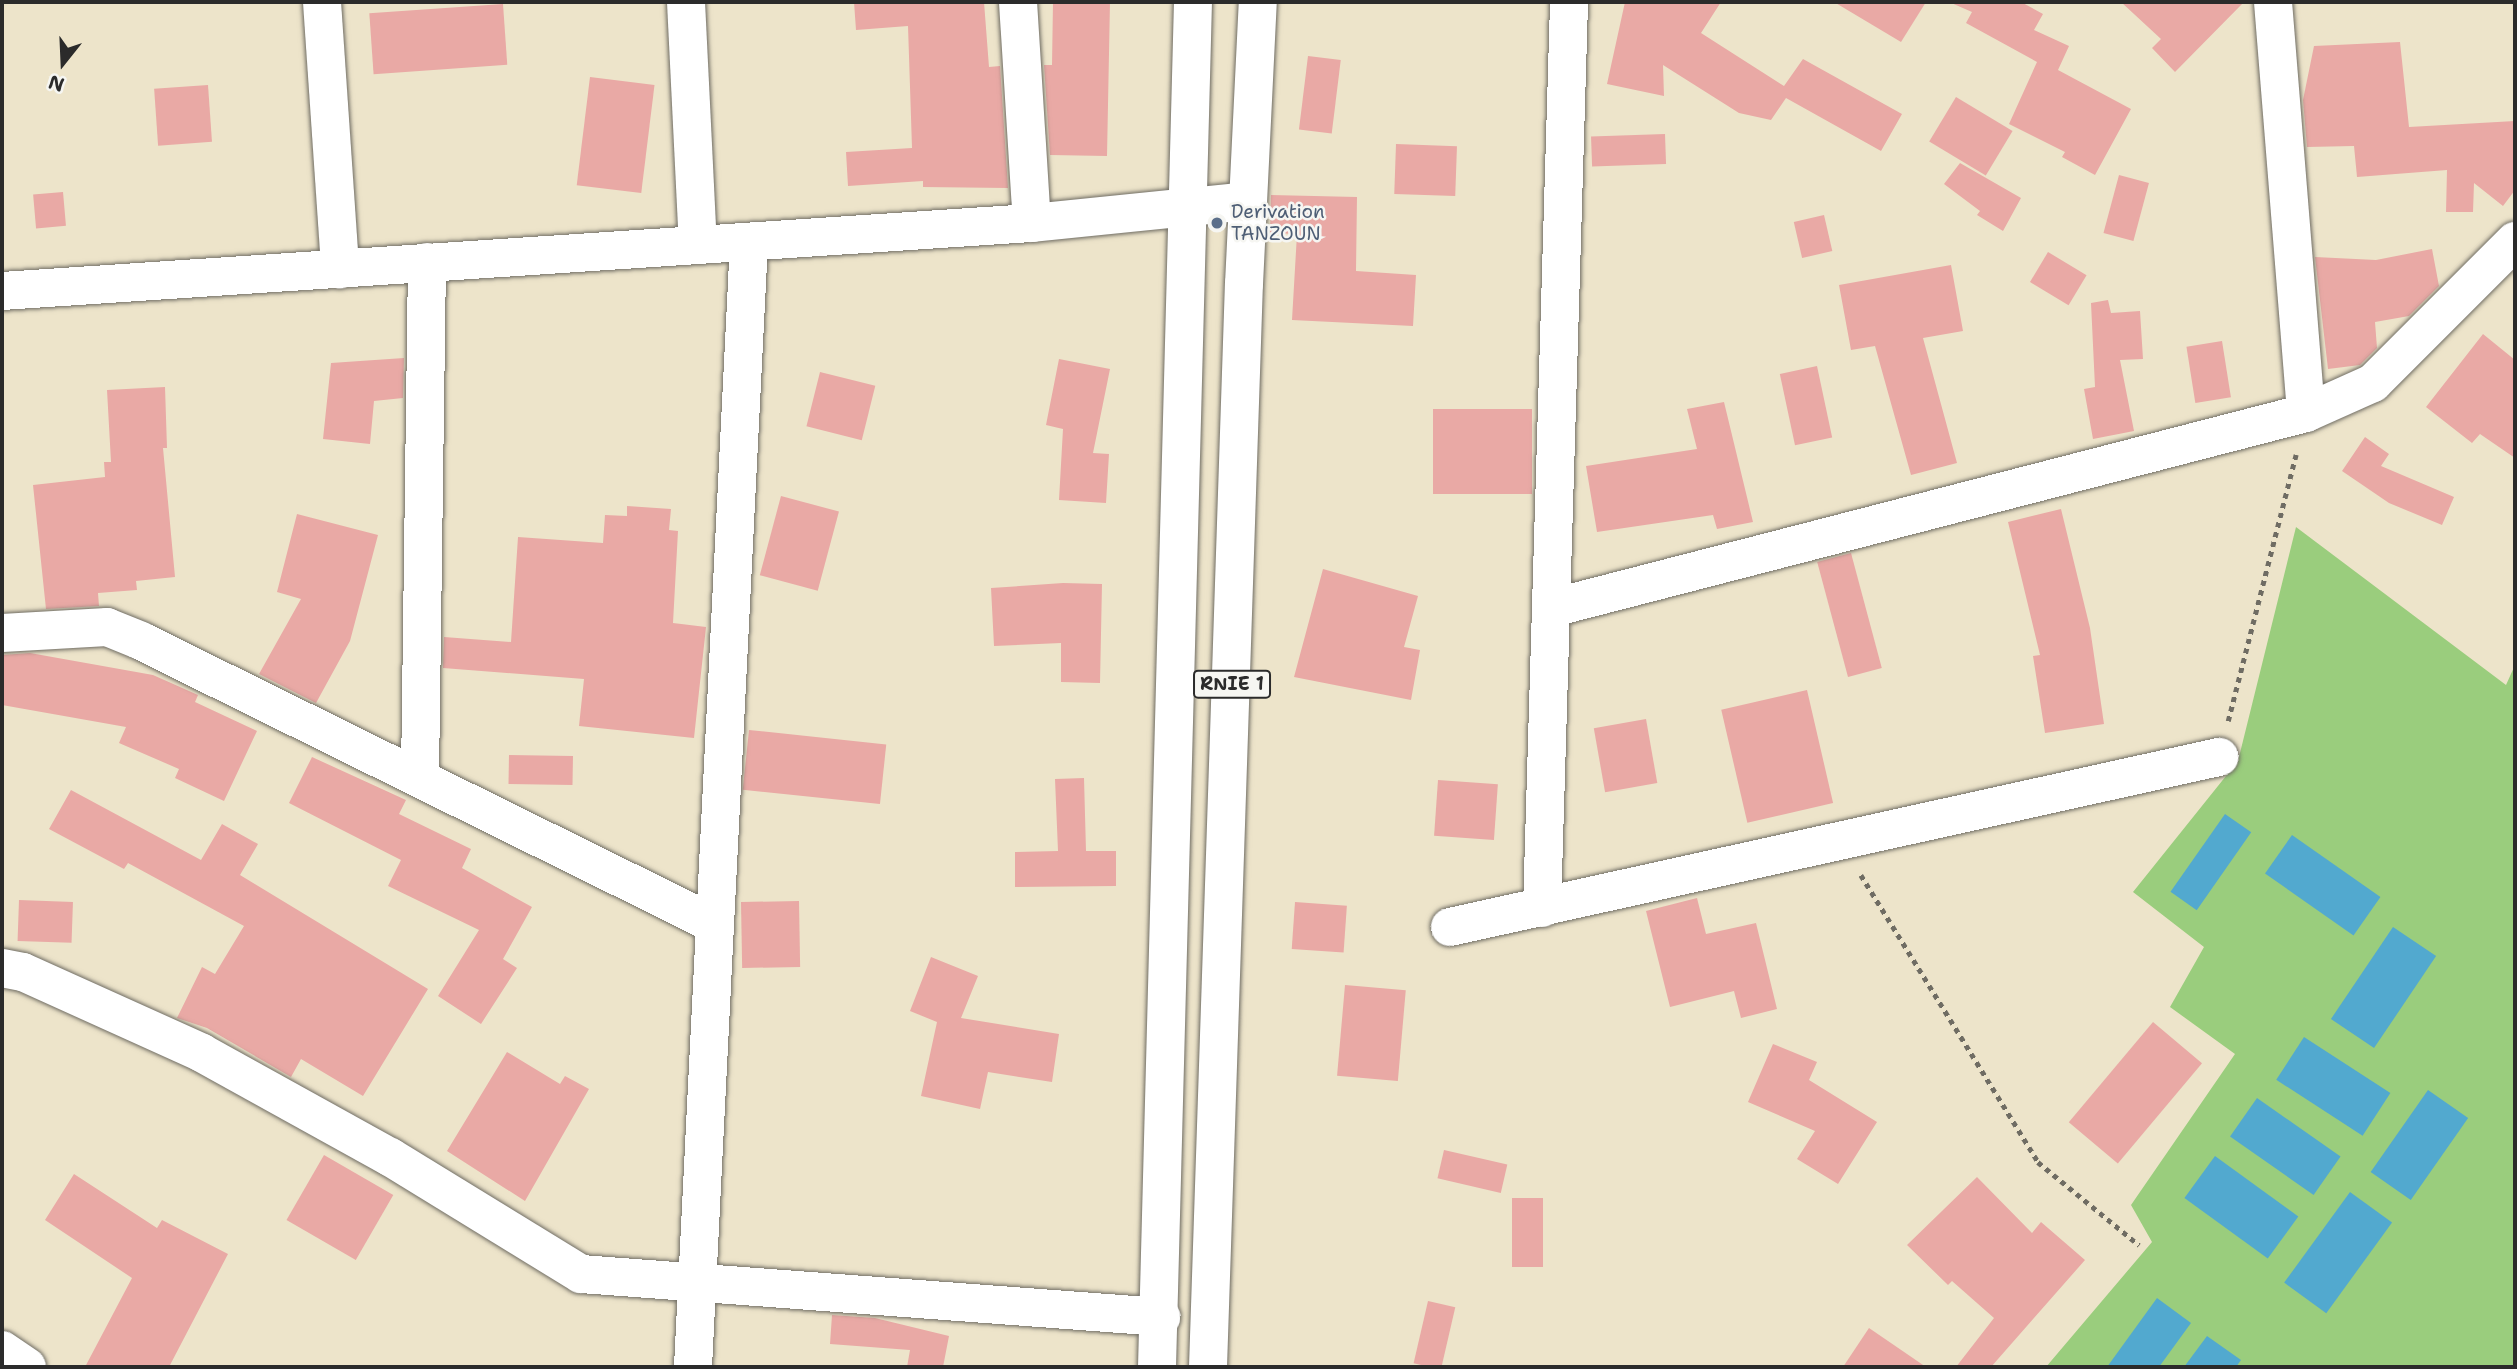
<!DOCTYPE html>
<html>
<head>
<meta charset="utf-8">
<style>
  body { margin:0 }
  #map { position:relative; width:2517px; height:1369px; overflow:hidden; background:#ede4ca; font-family:"Shantell Sans",sans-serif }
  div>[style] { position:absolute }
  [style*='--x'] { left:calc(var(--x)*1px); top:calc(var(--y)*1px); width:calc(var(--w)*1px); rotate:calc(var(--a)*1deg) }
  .green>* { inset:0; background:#9acd7d }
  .water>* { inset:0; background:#52a9cf; transform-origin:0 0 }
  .building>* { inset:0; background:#e9a9a5; transform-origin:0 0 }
  .path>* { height:4.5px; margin-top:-2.25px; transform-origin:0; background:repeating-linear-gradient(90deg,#6f6c63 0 5px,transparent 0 10px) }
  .roads { filter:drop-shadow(0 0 2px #6f6c63) drop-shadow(0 0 2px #6f6c63) }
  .minor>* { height:38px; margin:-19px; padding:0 19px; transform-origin:19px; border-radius:19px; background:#fff }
  .highway>* { height:38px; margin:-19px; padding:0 19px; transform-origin:19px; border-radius:19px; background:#fff }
  .dots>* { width:19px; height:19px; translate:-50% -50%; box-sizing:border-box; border:4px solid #f6f6f2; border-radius:50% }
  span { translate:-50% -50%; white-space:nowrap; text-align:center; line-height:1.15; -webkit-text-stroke:5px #f6f6f2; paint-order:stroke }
  .shield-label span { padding:2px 5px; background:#f6f6f2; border:2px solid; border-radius:5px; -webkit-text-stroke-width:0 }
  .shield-label { font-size:18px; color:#2b2b2b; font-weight:700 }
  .service-label { font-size:19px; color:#4e5e75 }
  .left { translate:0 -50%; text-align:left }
  .frame { position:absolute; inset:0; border:4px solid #2b2b2b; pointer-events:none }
  .north { position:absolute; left:28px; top:28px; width:70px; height:70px; -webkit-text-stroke:5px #f6f6f2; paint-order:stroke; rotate:198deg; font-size:19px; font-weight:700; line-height:28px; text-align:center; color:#2b2b2b }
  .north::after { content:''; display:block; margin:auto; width:24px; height:32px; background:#2b2b2b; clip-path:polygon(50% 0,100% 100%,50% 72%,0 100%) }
</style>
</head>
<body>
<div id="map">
  <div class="green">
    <i style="clip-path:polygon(2296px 527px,2506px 685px,2515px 665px,2515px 1367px,2046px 1367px,2152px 1242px,2131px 1205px,2235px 1054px,2170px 1007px,2204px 947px,2133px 892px,2238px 761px)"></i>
  </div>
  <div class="water">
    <i style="left:2225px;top:814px;width:32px;height:95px;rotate:35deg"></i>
    <i style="left:2292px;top:835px;width:108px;height:47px;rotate:35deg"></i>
    <i style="left:2393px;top:927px;width:52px;height:111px;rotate:34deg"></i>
    <i style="left:2304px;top:1037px;width:103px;height:51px;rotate:33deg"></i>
    <i style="left:2428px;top:1090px;width:49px;height:100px;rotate:35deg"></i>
    <i style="left:2257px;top:1098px;width:102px;height:47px;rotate:35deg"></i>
    <i style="left:2215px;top:1156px;width:103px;height:52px;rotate:36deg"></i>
    <i style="left:2350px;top:1192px;width:52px;height:112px;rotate:36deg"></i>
    <i style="clip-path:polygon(2157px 1298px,2191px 1323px,2159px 1367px,2107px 1367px)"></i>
    <i style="clip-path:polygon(2207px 1336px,2241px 1360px,2236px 1367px,2184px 1367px)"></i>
  </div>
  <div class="building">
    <i style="clip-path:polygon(854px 2px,984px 2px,989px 67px,1000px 66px,1008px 188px,923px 187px,923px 181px,848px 186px,846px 152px,912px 148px,908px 26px,856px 30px)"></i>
    <i style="clip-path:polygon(1053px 2px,1110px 2px,1107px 156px,1050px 155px,1044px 65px,1052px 65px)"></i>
    <i style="clip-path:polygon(1625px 2px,1721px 2px,1701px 33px,1784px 86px,1803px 59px,1902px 114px,1881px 151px,1786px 98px,1771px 120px,1739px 113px,1663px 65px,1664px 96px,1607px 84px)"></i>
    <i style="clip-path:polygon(1834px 2px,1926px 2px,1901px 42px)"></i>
    <i style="clip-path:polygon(1949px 2px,2021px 2px,2043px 14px,2034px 30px,2069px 46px,2058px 70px,2131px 109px,2095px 175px,2062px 157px,2065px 152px,2009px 124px,2037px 62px,1966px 23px,1972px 12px)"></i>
    <i style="clip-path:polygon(2121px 2px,2244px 2px,2175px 72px,2152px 48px,2161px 39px)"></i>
    <i style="left:503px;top:4px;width:61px;height:134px;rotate:86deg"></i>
    <i style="clip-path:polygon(2400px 42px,2409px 127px,2515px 121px,2515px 190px,2503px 206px,2474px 183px,2473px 212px,2446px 212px,2447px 170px,2357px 177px,2354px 146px,2307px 147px,2303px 100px,2314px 46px)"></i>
    <i style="left:1308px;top:56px;width:33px;height:74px;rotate:7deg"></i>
    <i style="left:590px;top:77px;width:65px;height:109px;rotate:7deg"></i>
    <i style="left:208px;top:85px;width:57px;height:54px;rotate:86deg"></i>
    <i style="left:1956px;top:97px;width:66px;height:52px;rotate:31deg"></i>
    <i style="left:1665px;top:134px;width:30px;height:74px;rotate:88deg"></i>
    <i style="left:1396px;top:144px;width:61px;height:50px;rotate:2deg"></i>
    <i style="clip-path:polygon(1960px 163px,2021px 198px,2003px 231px,1977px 215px,1980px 211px,1944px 184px)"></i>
    <i style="left:2119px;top:175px;width:31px;height:60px;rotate:15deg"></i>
    <i style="left:63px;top:192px;width:34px;height:30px;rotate:85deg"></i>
    <i style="clip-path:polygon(1271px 195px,1357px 197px,1356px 271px,1416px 275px,1413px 326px,1292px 320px,1297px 234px,1270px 233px)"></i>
    <i style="left:1824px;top:215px;width:37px;height:31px;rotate:77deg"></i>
    <i style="clip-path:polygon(2432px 249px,2439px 286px,2409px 316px,2375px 322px,2377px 348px,2360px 365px,2328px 369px,2315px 257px,2376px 260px)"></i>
    <i style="left:2048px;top:252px;width:45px;height:35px;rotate:31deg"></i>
    <i style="clip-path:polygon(1951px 265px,1963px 331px,1923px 338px,1957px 463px,1911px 475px,1875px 346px,1851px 350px,1839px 285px)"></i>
    <i style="clip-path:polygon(2108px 300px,2111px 313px,2140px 311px,2143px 359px,2120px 360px,2134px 431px,2093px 439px,2084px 389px,2095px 387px,2091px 303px)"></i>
    <i style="clip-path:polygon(2483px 334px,2515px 360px,2515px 458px,2480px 434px,2472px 443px,2426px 407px)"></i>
    <i style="left:2222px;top:341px;width:57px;height:36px;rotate:81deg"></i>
    <i style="clip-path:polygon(404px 358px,403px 398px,374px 401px,370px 444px,323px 439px,331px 363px)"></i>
    <i style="clip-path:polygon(1059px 359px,1110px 369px,1093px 453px,1109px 454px,1106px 503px,1059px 500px,1063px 429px,1046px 425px)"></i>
    <i style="left:1817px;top:366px;width:73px;height:38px;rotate:78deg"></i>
    <i style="left:820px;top:372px;width:57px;height:56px;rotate:14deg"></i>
    <i style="clip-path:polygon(165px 387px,167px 448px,163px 448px,175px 577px,136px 581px,137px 590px,98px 593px,99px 606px,46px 609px,33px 485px,105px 477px,104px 462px,111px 462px,107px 390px)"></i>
    <i style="clip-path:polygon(1724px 402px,1753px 522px,1717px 529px,1713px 515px,1597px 532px,1586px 466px,1697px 449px,1687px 409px)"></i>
    <i style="left:1532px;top:409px;width:85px;height:99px;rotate:90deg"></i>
    <i style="clip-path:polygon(2365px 437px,2389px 454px,2381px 466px,2454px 497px,2442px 525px,2389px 503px,2342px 471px)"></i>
    <i style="left:781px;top:496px;width:60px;height:82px;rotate:15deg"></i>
    <i style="clip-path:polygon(627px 506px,671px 509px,669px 530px,678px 531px,673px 623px,706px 627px,694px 738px,579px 726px,584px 679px,443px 668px,444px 637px,511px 642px,518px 537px,603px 543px,605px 515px,627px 516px)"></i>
    <i style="clip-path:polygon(2061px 509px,2090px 628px,2104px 724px,2045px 733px,2033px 656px,2040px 655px,2008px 522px)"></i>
    <i style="clip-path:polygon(297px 514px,378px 535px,350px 641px,316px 703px,259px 674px,301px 599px,277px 592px)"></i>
    <i style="left:1851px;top:553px;width:119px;height:35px;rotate:75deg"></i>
    <i style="clip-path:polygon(1323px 569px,1418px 596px,1404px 647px,1420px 650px,1411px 700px,1294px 677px)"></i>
    <i style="clip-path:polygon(1063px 583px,1102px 584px,1100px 683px,1061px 682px,1061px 643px,994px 646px,991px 588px)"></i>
    <i style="clip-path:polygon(30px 653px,153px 675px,198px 695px,195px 702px,257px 731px,224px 801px,175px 778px,179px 769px,119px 743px,126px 727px,2px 705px,2px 655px)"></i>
    <i style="left:1807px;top:690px;width:116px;height:88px;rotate:77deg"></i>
    <i style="left:1646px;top:719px;width:65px;height:53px;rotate:80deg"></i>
    <i style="left:749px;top:730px;width:138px;height:60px;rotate:6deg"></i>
    <i style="left:509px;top:755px;width:64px;height:29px;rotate:1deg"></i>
    <i style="clip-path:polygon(312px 757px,406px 800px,399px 814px,471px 849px,462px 868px,532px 907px,503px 959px,517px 968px,481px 1024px,438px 996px,479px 930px,388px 886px,401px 860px,289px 803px)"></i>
    <i style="clip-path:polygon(1084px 778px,1086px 851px,1116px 851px,1116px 886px,1015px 887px,1015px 852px,1058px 851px,1055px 779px)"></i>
    <i style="left:1438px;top:780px;width:60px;height:56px;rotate:4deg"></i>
    <i style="clip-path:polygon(71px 790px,201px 860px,222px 824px,258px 844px,240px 875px,428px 989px,363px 1096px,301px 1059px,291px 1077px,207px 1028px,177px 1018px,202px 967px,215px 974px,244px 926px,128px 863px,124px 869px,49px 829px)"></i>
    <i style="clip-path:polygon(1697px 898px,1706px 934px,1756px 923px,1777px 1009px,1741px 1018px,1734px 991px,1670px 1007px,1646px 911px)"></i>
    <i style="left:19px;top:900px;width:54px;height:41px;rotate:2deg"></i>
    <i style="left:799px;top:901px;width:66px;height:58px;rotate:89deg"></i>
    <i style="left:1295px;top:902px;width:52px;height:47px;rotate:4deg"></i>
    <i style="clip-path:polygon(931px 957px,978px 976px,961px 1018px,1059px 1034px,1052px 1082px,988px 1072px,980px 1109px,921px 1096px,937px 1022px,910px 1011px)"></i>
    <i style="left:1345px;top:985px;width:61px;height:91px;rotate:5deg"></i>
    <i style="left:2153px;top:1022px;width:64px;height:131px;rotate:40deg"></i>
    <i style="clip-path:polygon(1773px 1044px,1817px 1062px,1809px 1080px,1877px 1122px,1838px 1184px,1797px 1159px,1815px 1131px,1748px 1102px)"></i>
    <i style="clip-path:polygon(507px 1052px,560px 1084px,565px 1076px,589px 1089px,525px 1201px,447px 1151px)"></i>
    <i style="left:1444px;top:1150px;width:65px;height:29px;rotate:13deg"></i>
    <i style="left:324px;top:1155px;width:80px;height:75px;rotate:30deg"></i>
    <i style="clip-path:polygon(74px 1174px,157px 1228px,162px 1220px,228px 1254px,169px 1367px,85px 1367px,132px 1278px,45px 1220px)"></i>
    <i style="clip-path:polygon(1977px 1177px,2032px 1233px,2041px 1222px,2085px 1260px,1991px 1367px,1956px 1367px,1994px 1318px,1952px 1281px,1948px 1285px,1907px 1245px)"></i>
    <i style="left:1512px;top:1198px;width:31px;height:69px"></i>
    <i style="left:1428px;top:1301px;width:28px;height:64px;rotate:13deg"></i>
    <i style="clip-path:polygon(832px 1315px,875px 1318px,949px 1336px,943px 1367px,907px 1367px,910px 1350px,830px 1344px)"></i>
    <i style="clip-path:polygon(1869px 1328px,1926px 1367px,1843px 1367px)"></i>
  </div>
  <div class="path">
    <i style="--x:2228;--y:721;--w:275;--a:-75.7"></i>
    <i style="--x:1861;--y:875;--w:337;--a:58.3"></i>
    <i style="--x:2038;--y:1162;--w:131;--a:39.4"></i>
  </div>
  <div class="roads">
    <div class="minor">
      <i style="--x:322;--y:2;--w:268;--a:86.1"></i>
      <i style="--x:686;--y:2;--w:243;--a:87.2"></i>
      <i style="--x:1018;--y:2;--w:221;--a:86.4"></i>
      <i style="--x:2273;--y:2;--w:412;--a:85.4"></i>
      <i style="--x:2;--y:291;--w:1032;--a:-3.78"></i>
      <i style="--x:1032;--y:223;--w:217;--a:-5.8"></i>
      <i style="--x:1552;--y:608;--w:779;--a:-14.5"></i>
      <i style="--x:2306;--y:413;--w:73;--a:-24.1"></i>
      <i style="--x:2373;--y:383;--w:201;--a:-45"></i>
      <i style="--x:2;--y:633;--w:105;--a:-3.3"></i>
      <i style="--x:107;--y:627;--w:37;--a:22"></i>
      <i style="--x:141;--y:641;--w:639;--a:26.28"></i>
      <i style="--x:420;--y:776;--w:514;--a:-89.22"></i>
      <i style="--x:1542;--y:908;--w:906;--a:-88.29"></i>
      <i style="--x:1450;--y:927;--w:788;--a:-12.47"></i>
      <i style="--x:2;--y:968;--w:21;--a:11"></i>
      <i style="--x:23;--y:972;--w:196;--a:24.3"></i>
      <i style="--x:202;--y:1053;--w:215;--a:29"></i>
      <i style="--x:390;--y:1157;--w:224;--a:31.5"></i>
      <i style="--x:581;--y:1274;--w:582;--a:4.24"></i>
      <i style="--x:2;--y:1350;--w:30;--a:34"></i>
      <i style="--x:693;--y:1367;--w:1126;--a:-87.15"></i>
    </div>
    <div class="highway">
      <i style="--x:1157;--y:1367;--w:1365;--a:-88.49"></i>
      <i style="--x:1208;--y:1367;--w:1084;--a:-88.1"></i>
      <i style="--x:1244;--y:284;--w:282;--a:-87.2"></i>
    </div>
  </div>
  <div class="dots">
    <i style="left:1217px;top:223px;background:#5c6f8a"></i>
  </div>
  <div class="shield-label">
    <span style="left:1232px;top:684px">RNIE 1</span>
  </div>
  <div class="service-label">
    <span class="left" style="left:1231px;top:223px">Derivation<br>TANZOUN</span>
  </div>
  <div class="frame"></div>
  <div class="north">N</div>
</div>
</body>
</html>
